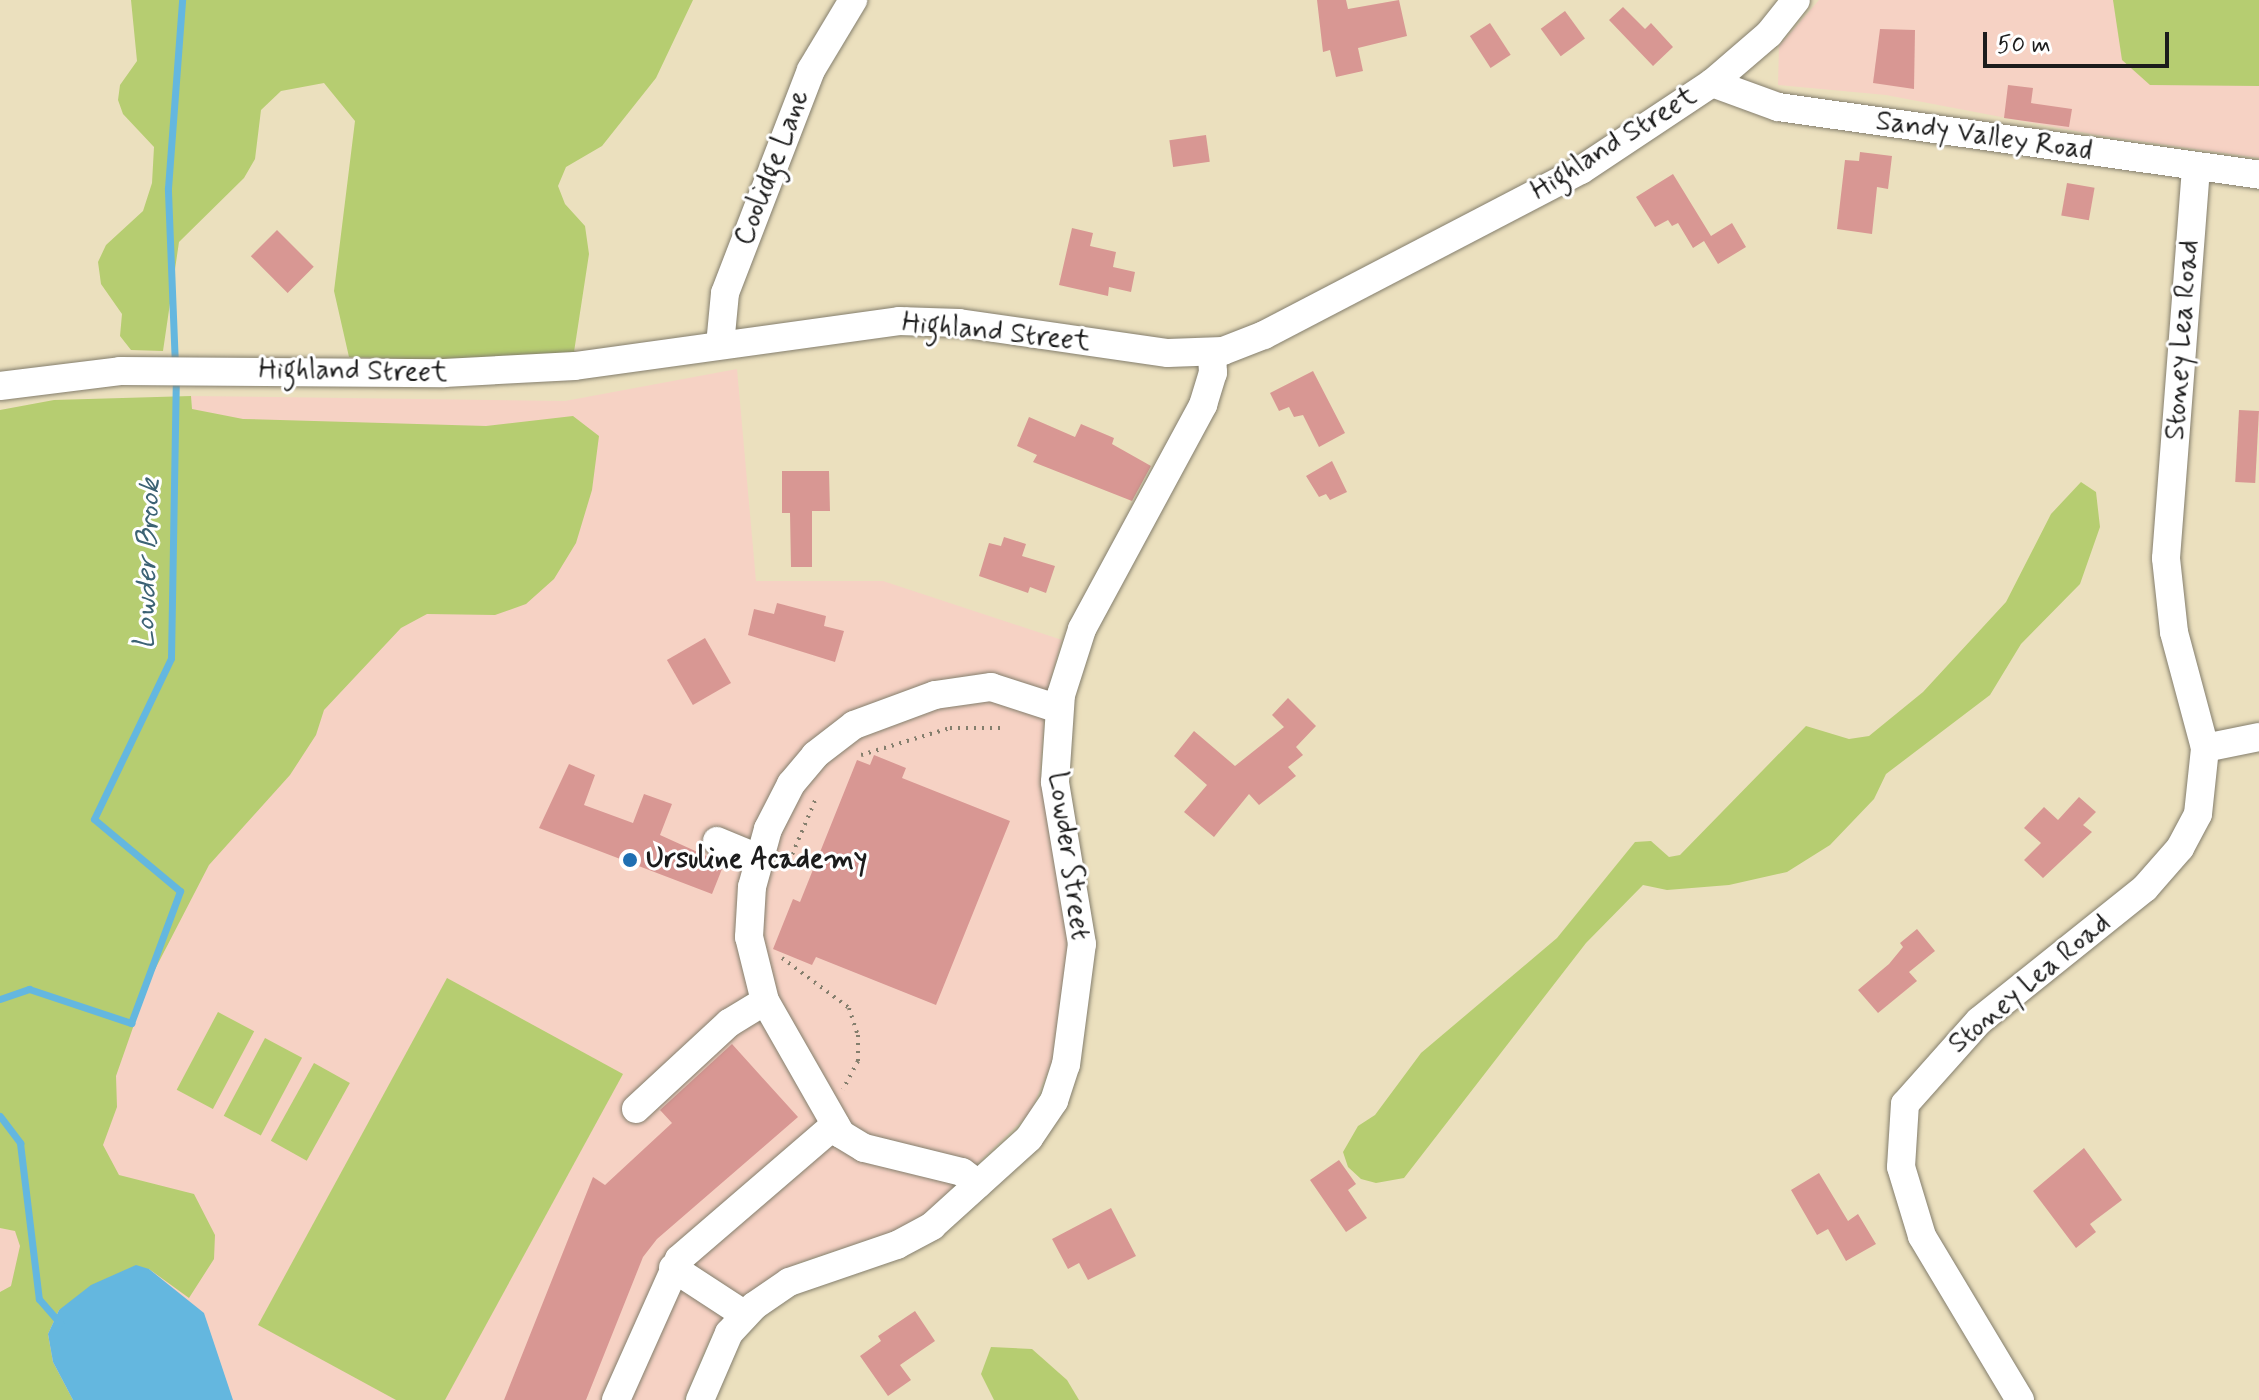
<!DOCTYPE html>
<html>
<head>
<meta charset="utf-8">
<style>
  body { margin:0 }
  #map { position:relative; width:2259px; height:1400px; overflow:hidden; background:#ebe0be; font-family:Mynerve,sans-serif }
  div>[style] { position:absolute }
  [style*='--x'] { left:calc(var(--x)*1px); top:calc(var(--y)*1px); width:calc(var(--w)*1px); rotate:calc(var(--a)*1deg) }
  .built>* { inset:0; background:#f6d2c4 }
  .green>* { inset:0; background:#b6cd71; transform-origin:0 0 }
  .water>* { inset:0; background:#64b7df }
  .stream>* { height:7px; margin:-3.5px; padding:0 3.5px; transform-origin:3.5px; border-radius:3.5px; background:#64b7df }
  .building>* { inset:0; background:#d89793; transform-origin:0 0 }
  .path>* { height:4px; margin-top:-2px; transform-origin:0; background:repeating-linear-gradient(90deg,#847e6d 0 2px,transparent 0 8px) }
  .roads { filter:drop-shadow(0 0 2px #847e6d) drop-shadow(0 0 2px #847e6d) }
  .minor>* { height:28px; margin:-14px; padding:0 14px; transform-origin:14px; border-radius:14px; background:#fff }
  .dots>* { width:22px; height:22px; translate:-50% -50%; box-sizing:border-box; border:4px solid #fff; border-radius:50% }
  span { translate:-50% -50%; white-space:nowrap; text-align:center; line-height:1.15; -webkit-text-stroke:6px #fff; paint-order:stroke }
  .street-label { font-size:28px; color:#1c1c1c }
  .poi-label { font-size:28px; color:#1c1c1c; font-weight:700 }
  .left { translate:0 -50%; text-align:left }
  .water-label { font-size:30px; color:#3c6274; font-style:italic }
  .scale { position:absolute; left:1983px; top:32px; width:186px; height:36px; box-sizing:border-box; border:4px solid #1c1c1c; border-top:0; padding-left:10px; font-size:24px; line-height:28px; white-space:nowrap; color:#1c1c1c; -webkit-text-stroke:6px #fff; paint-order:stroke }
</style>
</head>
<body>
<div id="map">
  <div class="built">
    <i style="clip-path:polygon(1819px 0,2259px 0,2259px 158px,2096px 135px,1886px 95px,1778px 85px,1779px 46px)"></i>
    <i style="clip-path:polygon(737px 369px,756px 581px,883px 581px,1062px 640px,1047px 692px,1040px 772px,1068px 944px,1052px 1062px,1030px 1113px,924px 1215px,892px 1232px,798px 1263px,745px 1295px,711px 1336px,684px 1400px,39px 1400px,0 1324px,0 1071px,228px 818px,191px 396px,565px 401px)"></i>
  </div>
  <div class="green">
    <i style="clip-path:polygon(131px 0,693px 0,656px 78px,602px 146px,566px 167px,558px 186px,565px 204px,585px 226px,589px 254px,574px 352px,468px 361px,349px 357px,334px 291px,355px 121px,324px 83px,281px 91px,261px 110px,255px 159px,244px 178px,179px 242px,163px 351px,131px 350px,120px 336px,122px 314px,101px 284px,98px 262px,106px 245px,143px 211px,152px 183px,154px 147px,123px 114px,118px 100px,120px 85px,137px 61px)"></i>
    <i style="clip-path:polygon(2113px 0,2259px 0,2259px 86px,2150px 85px,2122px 60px)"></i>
    <i style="clip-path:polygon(191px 396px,192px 409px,243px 419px,486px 426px,573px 416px,599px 436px,592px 490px,576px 543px,554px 579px,526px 604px,495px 615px,427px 614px,401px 628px,324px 710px,316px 735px,290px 775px,209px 865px,150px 979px,116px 1076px,117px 1107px,103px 1145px,119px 1175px,194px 1194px,215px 1235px,214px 1259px,189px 1298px,149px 1269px,59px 1310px,48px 1334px,53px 1362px,73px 1400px,0 1400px,0 1292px,11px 1286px,20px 1246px,15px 1231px,0 1228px,0 410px,54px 400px)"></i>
    <i style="clip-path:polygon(2081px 482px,2096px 492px,2100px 527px,2080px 584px,2021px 644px,1990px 695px,1886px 774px,1874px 799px,1830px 845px,1787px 872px,1729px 885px,1667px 890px,1643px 885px,1586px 943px,1404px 1178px,1376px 1183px,1361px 1179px,1348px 1167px,1343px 1152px,1358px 1126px,1375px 1115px,1421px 1053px,1557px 938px,1635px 842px,1651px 841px,1669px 857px,1680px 855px,1806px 726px,1849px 739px,1869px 736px,1923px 692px,2006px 602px,2051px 514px)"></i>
    <i style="clip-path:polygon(447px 978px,623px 1074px,445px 1400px,396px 1400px,258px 1325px)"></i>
    <i style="left:218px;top:1012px;width:41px;height:88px;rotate:28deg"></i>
    <i style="left:265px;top:1038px;width:42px;height:88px;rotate:28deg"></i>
    <i style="left:314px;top:1063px;width:41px;height:89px;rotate:29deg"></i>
    <i style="clip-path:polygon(991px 1347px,1032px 1349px,1067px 1380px,1079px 1400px,994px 1400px,981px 1374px)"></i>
  </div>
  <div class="water">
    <i style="clip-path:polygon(136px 1265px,149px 1269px,204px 1313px,233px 1400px,73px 1400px,53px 1362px,48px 1334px,59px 1310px,91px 1285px)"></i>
  </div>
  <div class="stream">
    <i style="--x:175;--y:366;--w:178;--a:-92.3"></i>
    <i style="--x:168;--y:188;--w:189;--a:-85.7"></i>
    <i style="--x:0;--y:999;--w:31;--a:-19"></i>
    <i style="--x:29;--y:989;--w:108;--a:18.4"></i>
    <i style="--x:131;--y:1023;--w:141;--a:-69.6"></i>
    <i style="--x:180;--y:891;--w:112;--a:-140.1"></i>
    <i style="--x:94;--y:819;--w:178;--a:-64.4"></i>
    <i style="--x:171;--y:658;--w:280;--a:-89"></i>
    <i style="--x:0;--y:1116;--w:34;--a:53"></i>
    <i style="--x:20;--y:1143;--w:157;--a:83.1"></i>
    <i style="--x:39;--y:1299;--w:32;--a:49"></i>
  </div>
  <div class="building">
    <i style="clip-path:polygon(1317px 0,1346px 0,1348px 9px,1399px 0,1407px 36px,1358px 48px,1363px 71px,1336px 77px,1330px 50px,1323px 52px)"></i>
    <i style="clip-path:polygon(1623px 7px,1645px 29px,1651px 23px,1673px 47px,1653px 66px,1609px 20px)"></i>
    <i style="left:1565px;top:11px;width:34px;height:30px;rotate:54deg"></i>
    <i style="left:1490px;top:23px;width:38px;height:24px;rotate:57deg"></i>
    <i style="clip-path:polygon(1880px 29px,1915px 30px,1914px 89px,1873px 83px)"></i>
    <i style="clip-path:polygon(2008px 85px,2033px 88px,2031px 103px,2072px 109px,2069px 127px,2004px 118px)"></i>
    <i style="left:1206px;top:135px;width:27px;height:37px;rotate:82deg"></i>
    <i style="clip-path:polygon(1860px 152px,1892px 156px,1888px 189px,1877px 187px,1872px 234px,1837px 229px,1845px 160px,1859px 161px)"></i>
    <i style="clip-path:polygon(1673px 174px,1711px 236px,1732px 223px,1746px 247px,1718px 264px,1704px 241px,1693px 248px,1678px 223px,1672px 226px,1668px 220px,1655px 227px,1636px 197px)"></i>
    <i style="left:2067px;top:183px;width:28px;height:33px;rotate:10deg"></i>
    <i style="clip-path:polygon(1072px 228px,1093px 233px,1090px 246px,1116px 252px,1113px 267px,1135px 272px,1131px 292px,1109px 287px,1108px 296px,1059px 285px)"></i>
    <i style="left:277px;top:230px;width:52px;height:37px;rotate:45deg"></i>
    <i style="clip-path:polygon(1313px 371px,1345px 433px,1319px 447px,1303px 415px,1294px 417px,1289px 407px,1279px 411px,1270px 393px)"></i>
    <i style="left:2239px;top:410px;width:20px;height:72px;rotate:3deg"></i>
    <i style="clip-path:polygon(1029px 417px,1075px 437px,1081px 424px,1114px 438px,1112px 444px,1151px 466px,1132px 501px,1033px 462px,1037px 455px,1017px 446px)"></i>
    <i style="clip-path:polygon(1332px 461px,1347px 492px,1330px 500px,1326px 494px,1319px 497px,1306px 476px)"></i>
    <i style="clip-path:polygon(782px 471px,829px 471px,830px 511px,812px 511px,812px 567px,791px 567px,790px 513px,782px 513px)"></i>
    <i style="clip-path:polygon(1004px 537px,1026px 544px,1022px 556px,1055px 566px,1046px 593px,1030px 587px,1028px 593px,979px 576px,989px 543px,1001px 546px)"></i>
    <i style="clip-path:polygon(777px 603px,826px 616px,824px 626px,844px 631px,835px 662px,748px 635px,754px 609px,774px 614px)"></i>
    <i style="left:705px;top:638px;width:52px;height:44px;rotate:60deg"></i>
    <i style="clip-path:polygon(1288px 698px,1316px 726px,1296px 747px,1303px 755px,1288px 767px,1296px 776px,1259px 805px,1249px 794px,1214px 837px,1184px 812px,1207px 785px,1174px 756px,1194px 731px,1235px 766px,1284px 727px,1272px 715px)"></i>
    <i style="clip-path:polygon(874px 755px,906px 768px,902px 778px,1010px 821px,936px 1005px,816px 957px,812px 965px,773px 949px,793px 899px,800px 902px,857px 760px,870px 765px)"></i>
    <i style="clip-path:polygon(569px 764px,595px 775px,584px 805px,633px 823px,644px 794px,672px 804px,660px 835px,724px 864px,712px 894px,539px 828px)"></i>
    <i style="clip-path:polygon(2079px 797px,2096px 812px,2083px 825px,2092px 832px,2043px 878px,2024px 860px,2041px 843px,2024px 828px,2044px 807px,2058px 820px)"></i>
    <i style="clip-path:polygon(1917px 929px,1935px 951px,1909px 972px,1917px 981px,1878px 1013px,1858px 990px,1889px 964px,1903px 947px,1900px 943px)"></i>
    <i style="clip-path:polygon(732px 1044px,798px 1117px,657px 1239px,643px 1257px,586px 1400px,504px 1400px,593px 1177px,605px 1185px,672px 1123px,660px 1110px)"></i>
    <i style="clip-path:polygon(2084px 1148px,2122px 1200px,2090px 1224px,2096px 1232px,2076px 1248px,2033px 1191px)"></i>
    <i style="clip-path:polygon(1339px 1160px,1356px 1184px,1348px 1190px,1367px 1218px,1346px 1232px,1310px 1180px)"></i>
    <i style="clip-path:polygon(1819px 1173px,1848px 1221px,1858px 1214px,1876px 1244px,1846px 1261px,1828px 1229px,1817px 1235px,1791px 1190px)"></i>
    <i style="clip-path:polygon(1111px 1208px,1136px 1256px,1088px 1280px,1079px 1263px,1068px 1269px,1052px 1239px)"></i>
    <i style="clip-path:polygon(915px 1311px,935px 1341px,900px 1365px,911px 1380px,888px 1396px,860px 1356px,881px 1341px,878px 1336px)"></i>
  </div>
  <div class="path">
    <i style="--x:861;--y:755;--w:93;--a:-16.9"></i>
    <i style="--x:950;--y:728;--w:53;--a:0"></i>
    <i style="--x:786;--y:869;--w:79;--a:-67"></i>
    <i style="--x:782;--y:958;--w:84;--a:36.7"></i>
    <i style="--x:849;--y:1008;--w:28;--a:72"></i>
    <i style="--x:858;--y:1035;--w:26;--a:90"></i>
    <i style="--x:858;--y:1061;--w:32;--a:118"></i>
  </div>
  <div class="roads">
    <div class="minor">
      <i style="--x:1712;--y:83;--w:70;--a:20"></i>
      <i style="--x:1778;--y:107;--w:486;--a:8"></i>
      <i style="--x:720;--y:345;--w:52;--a:-84.5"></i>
      <i style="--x:725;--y:293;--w:239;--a:-68.9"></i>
      <i style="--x:811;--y:70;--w:82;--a:-59"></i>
      <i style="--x:0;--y:386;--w:121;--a:-7.1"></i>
      <i style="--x:120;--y:371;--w:324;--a:0.4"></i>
      <i style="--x:444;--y:373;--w:131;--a:-3.1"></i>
      <i style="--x:575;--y:366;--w:327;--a:-7.9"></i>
      <i style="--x:899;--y:321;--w:60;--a:1.9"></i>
      <i style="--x:959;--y:323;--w:211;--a:8.2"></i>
      <i style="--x:1168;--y:353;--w:55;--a:-2.1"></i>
      <i style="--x:1223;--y:351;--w:44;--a:-21.3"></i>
      <i style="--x:1264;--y:335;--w:357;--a:-27.5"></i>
      <i style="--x:1581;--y:170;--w:157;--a:-33.6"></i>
      <i style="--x:1712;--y:83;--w:75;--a:-40.7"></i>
      <i style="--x:1769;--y:34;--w:43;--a:-51.5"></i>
      <i style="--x:2205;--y:748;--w:55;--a:-11.5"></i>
      <i style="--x:717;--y:841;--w:44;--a:22.5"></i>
      <i style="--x:636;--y:1109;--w:127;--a:-42.8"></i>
      <i style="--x:729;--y:1023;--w:42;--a:-31.4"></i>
      <i style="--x:978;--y:1184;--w:20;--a:-143"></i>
      <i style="--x:962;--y:1172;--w:101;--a:-166.2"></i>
      <i style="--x:864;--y:1148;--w:27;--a:-149"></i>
      <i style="--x:841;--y:1134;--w:153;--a:-119.7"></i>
      <i style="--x:765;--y:1001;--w:66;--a:-104"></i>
      <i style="--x:749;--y:937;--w:50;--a:-86.6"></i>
      <i style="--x:752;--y:887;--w:60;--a:-74.6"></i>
      <i style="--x:768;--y:829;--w:51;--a:-62.9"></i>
      <i style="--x:791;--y:784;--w:38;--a:-50"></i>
      <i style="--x:815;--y:755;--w:49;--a:-37.6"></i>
      <i style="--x:854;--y:725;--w:86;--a:-20.3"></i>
      <i style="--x:935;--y:695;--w:57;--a:-8.1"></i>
      <i style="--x:991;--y:687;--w:71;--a:17.9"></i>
      <i style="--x:673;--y:1268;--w:86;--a:33.1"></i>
      <i style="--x:616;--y:1400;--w:154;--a:-65.9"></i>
      <i style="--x:679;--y:1259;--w:206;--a:-40.7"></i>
      <i style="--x:700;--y:1400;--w:73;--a:-66.6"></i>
      <i style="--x:729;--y:1333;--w:37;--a:-47"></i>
      <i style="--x:754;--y:1306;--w:42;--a:-34.4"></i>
      <i style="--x:789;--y:1282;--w:114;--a:-18.9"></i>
      <i style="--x:897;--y:1245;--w:40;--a:-28"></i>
      <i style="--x:932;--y:1226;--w:131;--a:-42.2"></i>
      <i style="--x:1029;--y:1138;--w:45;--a:-56"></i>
      <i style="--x:1054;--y:1101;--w:38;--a:-72"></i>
      <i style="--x:1066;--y:1065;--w:122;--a:-82.5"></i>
      <i style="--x:1082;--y:944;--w:164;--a:-99.5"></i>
      <i style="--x:1055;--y:782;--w:87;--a:-86.1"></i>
      <i style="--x:1061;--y:695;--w:69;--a:-72.3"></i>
      <i style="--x:1082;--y:629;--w:255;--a:-61.6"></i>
      <i style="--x:1203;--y:405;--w:34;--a:-73"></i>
      <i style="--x:1213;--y:373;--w:19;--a:-93"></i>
      <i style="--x:2020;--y:1400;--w:191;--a:-120.9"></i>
      <i style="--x:1922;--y:1236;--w:72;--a:-106.9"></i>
      <i style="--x:1901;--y:1167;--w:63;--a:-86.4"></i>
      <i style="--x:1905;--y:1104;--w:111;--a:-48.3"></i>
      <i style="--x:1979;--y:1021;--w:213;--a:-38.7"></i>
      <i style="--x:2145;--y:888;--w:53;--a:-48.8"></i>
      <i style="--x:2180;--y:848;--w:38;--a:-62"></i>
      <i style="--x:2198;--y:814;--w:66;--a:-83.9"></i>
      <i style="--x:2205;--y:748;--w:120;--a:-105"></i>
      <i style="--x:2174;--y:632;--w:74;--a:-96.2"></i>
      <i style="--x:2166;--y:558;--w:391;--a:-85.6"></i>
    </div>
  </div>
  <div class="dots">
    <i style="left:630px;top:860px;background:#1f6fb2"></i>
  </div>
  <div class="street-label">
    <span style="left:1984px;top:137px;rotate:8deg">Sandy Valley Road</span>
    <span style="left:1614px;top:144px;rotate:-32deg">Highland Street</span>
    <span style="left:773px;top:168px;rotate:-69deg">Coolidge Lane</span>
    <span style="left:996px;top:333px;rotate:6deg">Highland Street</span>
    <span style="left:2183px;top:340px;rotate:-86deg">Stoney Lea Road</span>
    <span style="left:353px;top:372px;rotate:1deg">Highland Street</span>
    <span style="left:1068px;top:856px;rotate:82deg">Lowder Street</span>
    <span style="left:2030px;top:984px;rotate:-40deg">Stoney Lea Road</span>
  </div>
  <div class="poi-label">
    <span class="left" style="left:646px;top:860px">Ursuline Academy</span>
  </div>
  <div class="water-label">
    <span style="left:148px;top:564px;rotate:-88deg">Lowder Brook</span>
  </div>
  <div class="scale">50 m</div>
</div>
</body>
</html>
